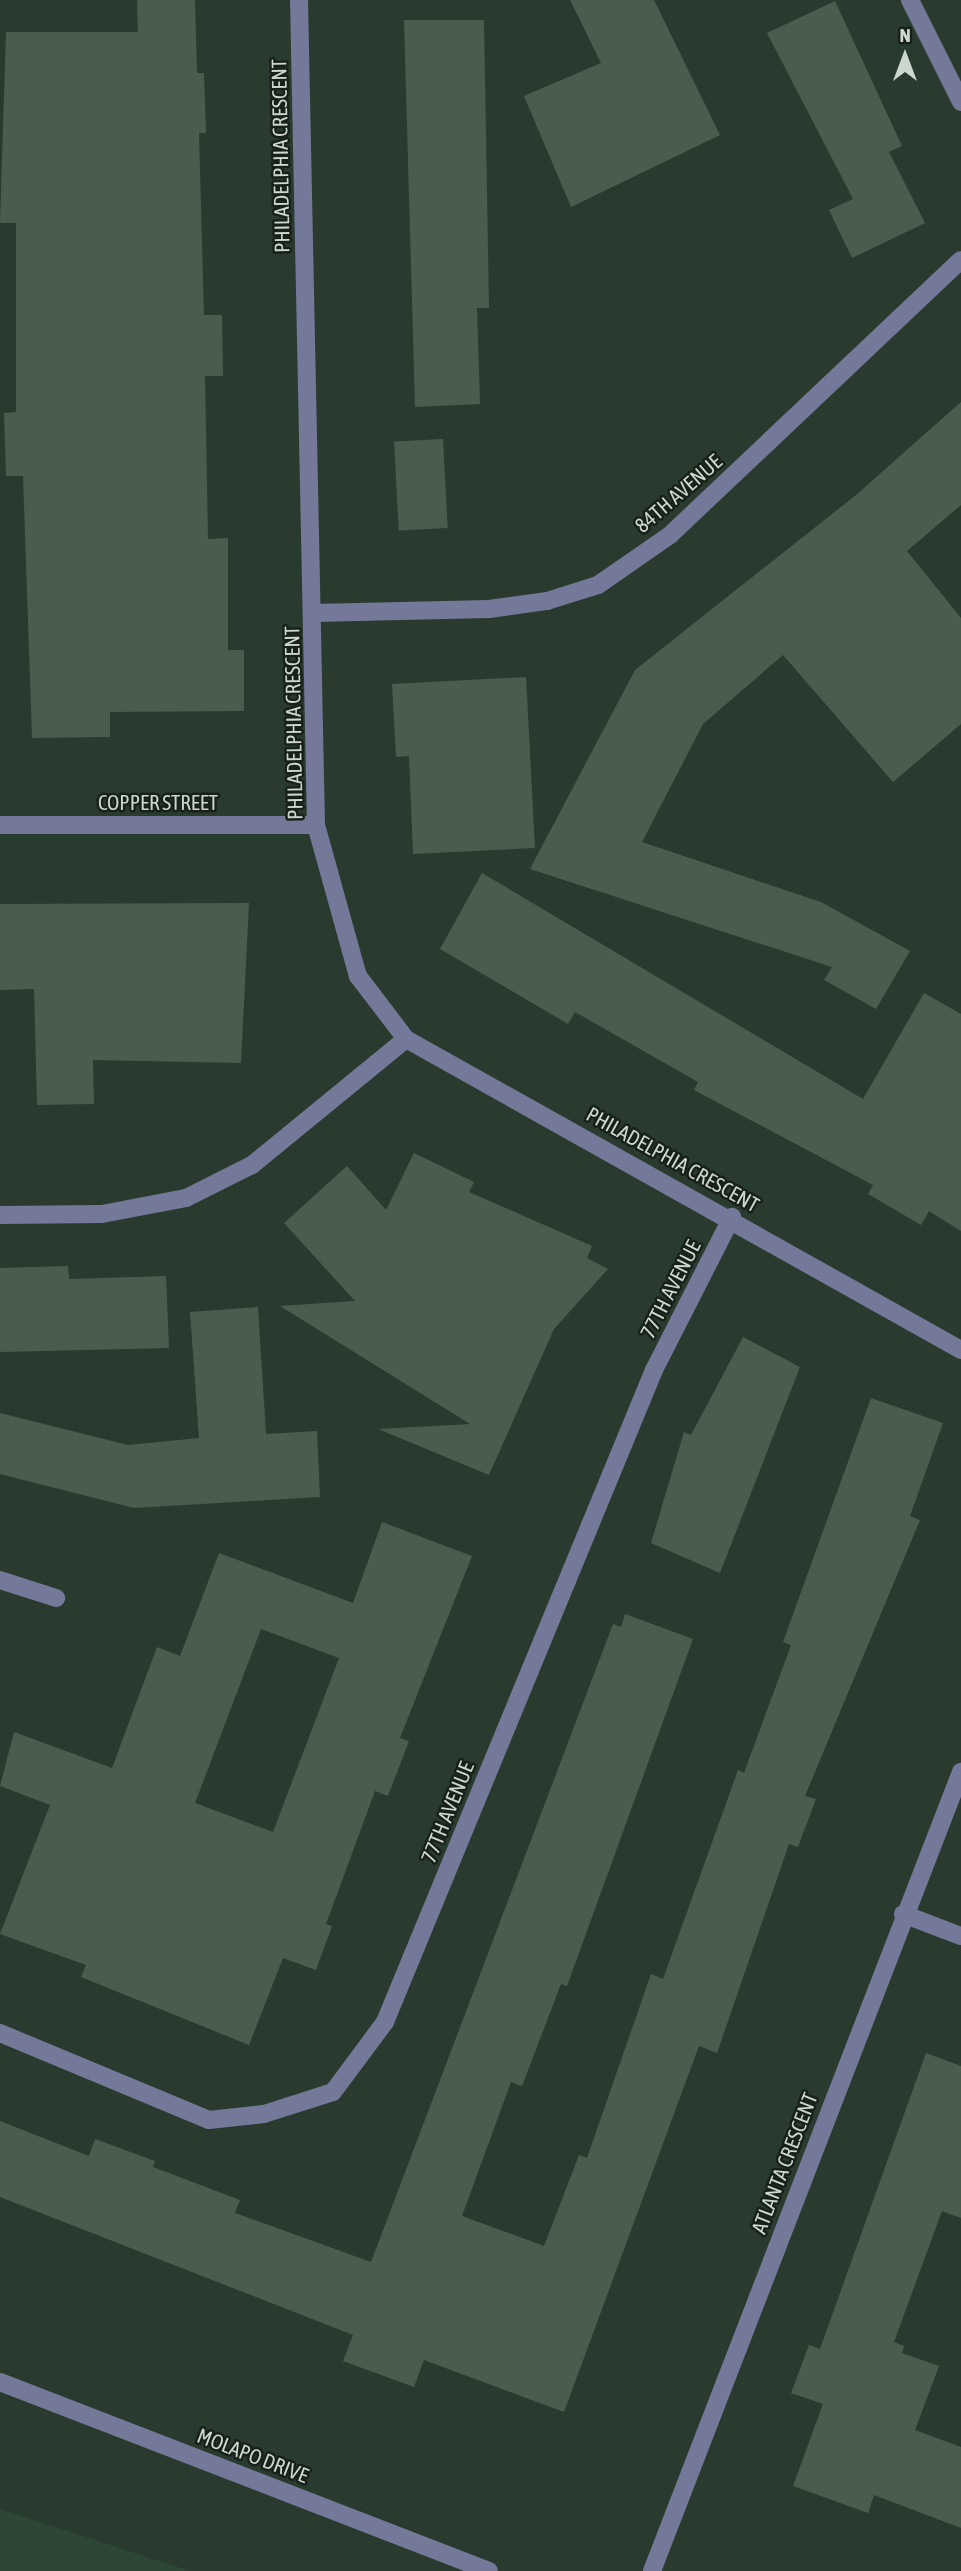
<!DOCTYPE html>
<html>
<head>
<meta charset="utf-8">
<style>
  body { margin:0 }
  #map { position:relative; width:961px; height:2571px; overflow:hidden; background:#293b2f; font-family:"Asap Condensed",sans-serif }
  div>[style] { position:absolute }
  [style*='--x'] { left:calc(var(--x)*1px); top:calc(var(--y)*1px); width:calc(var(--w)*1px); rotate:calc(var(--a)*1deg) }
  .built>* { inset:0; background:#2d4635 }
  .building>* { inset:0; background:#495d4f; transform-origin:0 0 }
  .minor>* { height:18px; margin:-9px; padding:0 9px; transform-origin:9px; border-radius:9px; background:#747999 }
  span { translate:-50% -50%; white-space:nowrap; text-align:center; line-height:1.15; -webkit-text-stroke:5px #18201a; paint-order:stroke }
  .street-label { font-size:21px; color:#ccd7cf }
  .north { position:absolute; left:870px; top:21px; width:70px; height:70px; -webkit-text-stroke:5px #18201a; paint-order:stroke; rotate:0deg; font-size:19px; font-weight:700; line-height:28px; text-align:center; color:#ccd7cf }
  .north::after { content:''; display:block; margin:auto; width:24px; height:32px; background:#ccd7cf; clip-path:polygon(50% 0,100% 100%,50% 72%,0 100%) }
</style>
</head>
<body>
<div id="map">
  <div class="built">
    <i style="clip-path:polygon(0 2509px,190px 2571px,0 2571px)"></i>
  </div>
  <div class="building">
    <i style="clip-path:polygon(137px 0,195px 0,197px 73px,204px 73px,206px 133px,199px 133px,204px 315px,222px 315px,223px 376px,205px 376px,208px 539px,228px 538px,228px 650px,244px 650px,244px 711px,110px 712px,110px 737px,32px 738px,23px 476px,6px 476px,4px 413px,16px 412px,16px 223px,0 223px,6px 32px,138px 32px)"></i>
    <i style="clip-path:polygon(570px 0,654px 0,720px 135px,571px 207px,524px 96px,601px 63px)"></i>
    <i style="clip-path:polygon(835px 1px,902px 146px,889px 152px,925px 223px,852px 258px,829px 210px,853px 199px,767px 33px)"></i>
    <i style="clip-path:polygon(404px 20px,484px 20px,489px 308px,477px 308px,480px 404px,415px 407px)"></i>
    <i style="clip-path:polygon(961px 402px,961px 505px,907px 551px,961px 618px,961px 724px,893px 782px,783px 655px,703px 724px,642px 842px,821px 902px,910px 951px,876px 1009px,824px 980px,832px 967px,530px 869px,635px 670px,856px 495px)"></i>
    <i style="left:443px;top:439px;width:89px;height:49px;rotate:87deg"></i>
    <i style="clip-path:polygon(526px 677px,535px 848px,413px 854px,409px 756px,396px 757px,392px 684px)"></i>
    <i style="clip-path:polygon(482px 873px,863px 1099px,924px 993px,961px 1014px,961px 1231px,929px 1211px,921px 1225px,868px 1194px,873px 1185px,694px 1090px,698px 1082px,575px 1012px,568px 1024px,440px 949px)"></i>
    <i style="clip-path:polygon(249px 903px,241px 1063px,93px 1060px,94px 1104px,37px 1105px,34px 989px,0 990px,0 904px)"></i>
    <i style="clip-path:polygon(414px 1153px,474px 1182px,469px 1192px,592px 1246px,587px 1258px,608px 1269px,554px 1329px,489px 1475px,378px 1429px,470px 1424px,280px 1306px,355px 1301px,284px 1223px,347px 1166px,386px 1210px)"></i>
    <i style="clip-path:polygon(68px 1266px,69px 1279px,166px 1276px,169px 1348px,0 1352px,0 1268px)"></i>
    <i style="clip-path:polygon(258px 1307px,266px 1434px,317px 1431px,320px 1497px,134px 1508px,0 1474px,0 1413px,128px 1445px,199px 1438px,190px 1312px)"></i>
    <i style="clip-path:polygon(743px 1337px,800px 1367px,720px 1573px,651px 1543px,684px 1432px,691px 1435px)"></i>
    <i style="clip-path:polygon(871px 1398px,943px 1423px,910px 1516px,920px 1520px,805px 1796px,816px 1799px,798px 1847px,789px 1844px,717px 2053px,699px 2046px,564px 2412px,424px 2360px,414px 2387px,343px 2361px,353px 2335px,0 2197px,0 2121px,89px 2156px,95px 2139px,155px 2161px,153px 2167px,240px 2200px,235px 2213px,371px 2262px,613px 1624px,621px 1627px,625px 1614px,693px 1639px,567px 1986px,561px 1984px,522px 2086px,511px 2082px,462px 2216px,544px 2246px,579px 2155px,587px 2158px,651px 1974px,663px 1979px,738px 1770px,744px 1773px,791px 1645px,783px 1642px)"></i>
    <i style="clip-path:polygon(evenodd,382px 1522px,472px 1556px,400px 1738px,409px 1741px,388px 1796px,375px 1791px,326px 1924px,332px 1926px,316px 1970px,283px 1958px,249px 2045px,81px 1977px,86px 1965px,0 1934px,50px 1805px,0 1786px,14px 1732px,112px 1768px,157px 1647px,180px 1656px,219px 1553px,353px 1603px,382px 1522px,261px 1629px,339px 1658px,273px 1832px,195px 1803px,261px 1629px)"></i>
    <i style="clip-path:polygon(926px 2053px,961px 2066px,961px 2218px,942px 2211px,894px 2342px,904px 2346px,902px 2353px,939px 2366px,915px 2430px,961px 2447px,961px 2528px,874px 2495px,868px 2513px,793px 2486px,823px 2404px,791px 2393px,809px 2345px,820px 2349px)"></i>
  </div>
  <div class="minor">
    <i style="--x:299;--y:0;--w:825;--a:88.82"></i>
    <i style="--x:316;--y:825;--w:157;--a:74.5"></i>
    <i style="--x:358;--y:976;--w:79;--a:52.7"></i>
    <i style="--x:406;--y:1039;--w:636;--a:29.26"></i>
    <i style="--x:910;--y:0;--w:114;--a:63.4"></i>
    <i style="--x:314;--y:613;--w:175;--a:-1.3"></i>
    <i style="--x:489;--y:609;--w:59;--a:-7.9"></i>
    <i style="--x:547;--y:601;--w:53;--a:-17.4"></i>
    <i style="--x:598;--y:585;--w:88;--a:-34.8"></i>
    <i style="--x:670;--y:535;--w:400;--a:-43.4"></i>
    <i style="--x:0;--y:825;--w:316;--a:0"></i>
    <i style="--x:0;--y:1215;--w:102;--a:-0.6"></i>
    <i style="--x:102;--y:1214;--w:86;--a:-10.8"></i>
    <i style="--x:186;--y:1198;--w:74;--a:-26.6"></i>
    <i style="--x:252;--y:1165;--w:199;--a:-39.3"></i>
    <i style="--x:0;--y:1580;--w:59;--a:17.8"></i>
    <i style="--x:903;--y:1914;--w:62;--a:20.8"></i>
    <i style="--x:0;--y:2033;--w:226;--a:22.6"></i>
    <i style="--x:209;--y:2120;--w:55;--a:-6.2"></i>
    <i style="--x:264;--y:2114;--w:72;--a:-17.7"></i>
    <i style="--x:333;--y:2092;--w:87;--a:-53.4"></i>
    <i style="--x:385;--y:2022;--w:705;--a:-67.58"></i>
    <i style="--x:654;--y:1370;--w:172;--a:-63"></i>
    <i style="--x:0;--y:2382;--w:524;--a:21.13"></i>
    <i style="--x:652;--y:2571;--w:857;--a:-68.86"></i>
  </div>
  <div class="street-label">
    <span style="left:280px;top:156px;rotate:-91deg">PHILADELPHIA CRESCENT</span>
    <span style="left:678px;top:493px;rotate:-41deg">84TH AVENUE</span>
    <span style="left:293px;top:723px;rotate:-91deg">PHILADELPHIA CRESCENT</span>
    <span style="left:158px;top:802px">COPPER STREET</span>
    <span style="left:673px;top:1159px;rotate:29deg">PHILADELPHIA CRESCENT</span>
    <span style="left:670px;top:1289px;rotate:-63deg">77TH AVENUE</span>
    <span style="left:447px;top:1812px;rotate:-68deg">77TH AVENUE</span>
    <span style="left:784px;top:2163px;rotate:-69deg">ATLANTA CRESCENT</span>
    <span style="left:253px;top:2455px;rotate:21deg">MOLAPO DRIVE</span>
  </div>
  <div class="north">N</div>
</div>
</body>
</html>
